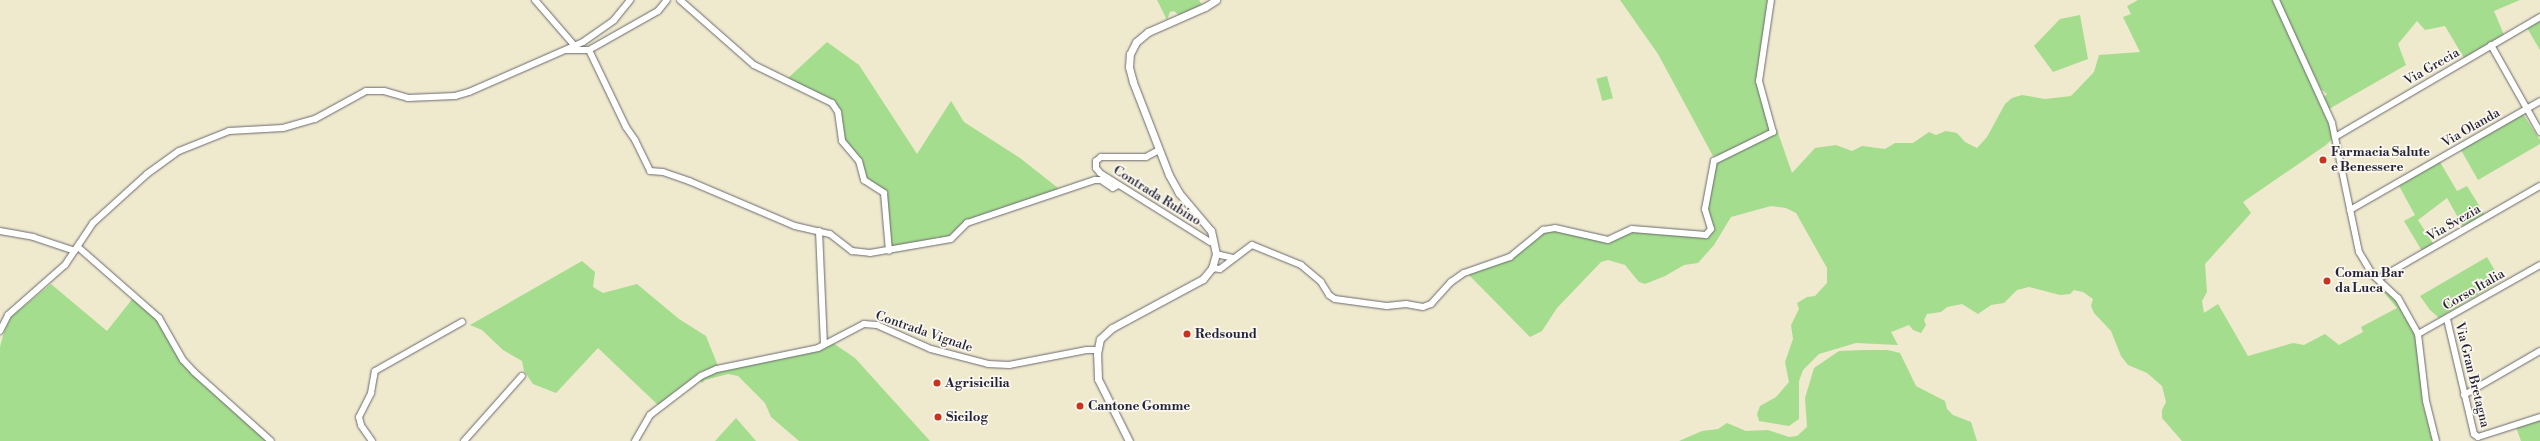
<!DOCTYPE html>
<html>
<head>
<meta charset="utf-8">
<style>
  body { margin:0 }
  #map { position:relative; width:2540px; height:441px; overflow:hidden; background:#efe9ce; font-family:"Libre Bodoni",serif }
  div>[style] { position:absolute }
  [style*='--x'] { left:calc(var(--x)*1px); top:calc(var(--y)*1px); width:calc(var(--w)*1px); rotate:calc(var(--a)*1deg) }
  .green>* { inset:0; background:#a5dd8e; transform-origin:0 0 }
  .roads { filter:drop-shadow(0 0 1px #6a686e) drop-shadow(0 0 1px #6a686e) }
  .minor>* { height:6px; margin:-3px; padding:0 3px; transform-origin:3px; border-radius:3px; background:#fff }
  .major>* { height:7px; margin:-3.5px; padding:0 3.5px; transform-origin:3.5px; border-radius:3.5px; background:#fff }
  .dots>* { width:11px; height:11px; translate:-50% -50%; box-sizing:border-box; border:2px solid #fbf7ec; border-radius:50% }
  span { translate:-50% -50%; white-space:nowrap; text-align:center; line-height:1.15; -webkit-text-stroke:3.5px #fbf7ec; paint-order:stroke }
  .street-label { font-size:13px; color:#22223b }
  .poi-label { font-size:13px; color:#22223b; font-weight:700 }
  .left { translate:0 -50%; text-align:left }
</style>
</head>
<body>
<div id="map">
  <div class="green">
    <i style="clip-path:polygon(1157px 0,1199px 0,1202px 5px,1179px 15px,1174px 11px,1170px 12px,1167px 20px)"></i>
    <i style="clip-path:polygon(1620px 0,1770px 0,1758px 75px,1772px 130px,1720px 155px,1713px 156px,1658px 54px)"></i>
    <i style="clip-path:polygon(2138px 0,2274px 0,2330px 127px,2333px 138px,2326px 145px,2243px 202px,2251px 213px,2205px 264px,2207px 292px,2202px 301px,2204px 313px,2218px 304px,2248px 356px,2293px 343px,2304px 345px,2325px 334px,2339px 345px,2363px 332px,2361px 327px,2397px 308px,2371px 277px,2394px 297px,2413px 328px,2418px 347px,2423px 405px,2433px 441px,2182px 441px,2162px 418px,2162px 410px,2166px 402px,2162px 386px,2147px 373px,2128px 365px,2121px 356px,2111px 331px,2094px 313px,2091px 306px,2093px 299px,2083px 292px,2074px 290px,2070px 294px,2060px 295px,2029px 287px,2017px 290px,2004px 303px,1991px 305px,1978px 314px,1962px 304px,1947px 307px,1941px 312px,1927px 314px,1924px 320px,1926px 325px,1921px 333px,1913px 330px,1909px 325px,1891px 332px,1898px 345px,1856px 343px,1819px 354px,1803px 370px,1799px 381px,1799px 419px,1789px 426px,1759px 421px,1757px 414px,1760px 406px,1776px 397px,1789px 382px,1785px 362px,1793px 339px,1791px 325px,1799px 309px,1797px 303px,1807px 297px,1815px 296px,1827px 283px,1827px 268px,1796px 213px,1786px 208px,1771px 206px,1731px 217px,1714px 245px,1698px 263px,1684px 265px,1665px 276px,1645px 284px,1639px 282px,1625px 265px,1608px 260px,1601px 262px,1557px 308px,1542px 331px,1530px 337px,1467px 273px,1498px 264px,1544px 232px,1556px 230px,1604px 241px,1632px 231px,1661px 235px,1710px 236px,1713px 230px,1706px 209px,1715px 163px,1721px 157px,1774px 135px,1777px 130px,1792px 173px,1815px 148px,1836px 145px,1852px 151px,1862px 146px,1885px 149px,1895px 143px,1913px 143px,1929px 132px,1936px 135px,1946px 131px,1957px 133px,1965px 142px,1977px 148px,1987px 137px,2005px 104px,2012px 98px,2022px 95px,2045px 99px,2071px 96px,2094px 72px,2099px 55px,2140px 52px,2123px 17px,2131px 14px,2127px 6px)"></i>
    <i style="clip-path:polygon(2277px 0,2520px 0,2494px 11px,2504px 35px,2464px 58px,2445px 26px,2425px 30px,2417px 21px,2398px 44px,2406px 65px,2329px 109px,2324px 97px,2327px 94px,2321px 89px)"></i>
    <i style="clip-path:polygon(2080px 15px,2088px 59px,2053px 72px,2034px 46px,2060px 19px)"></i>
    <i style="clip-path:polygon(2540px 21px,2540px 50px,2527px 28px)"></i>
    <i style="clip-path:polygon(827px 42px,859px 65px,917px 154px,951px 101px,964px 122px,1020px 158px,1058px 188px,1056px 191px,969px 220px,946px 238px,939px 239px,938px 236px,934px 241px,891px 248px,885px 192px,865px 178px,860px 159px,843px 140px,839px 111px,787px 79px)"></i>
    <i style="left:1607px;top:76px;width:23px;height:11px;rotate:75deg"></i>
    <i style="clip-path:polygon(2523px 114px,2540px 140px,2540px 144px,2478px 180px,2461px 150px)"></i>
    <i style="clip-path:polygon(2440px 162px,2457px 191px,2467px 186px,2485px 215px,2464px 228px,2447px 198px,2418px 220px,2434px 245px,2422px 251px,2404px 221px,2415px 215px,2399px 186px)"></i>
    <i style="clip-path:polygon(2487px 257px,2501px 281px,2439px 318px,2430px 310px,2420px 296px)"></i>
    <i style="clip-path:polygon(582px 261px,595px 272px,593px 287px,603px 293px,637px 284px,679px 319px,706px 336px,718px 366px,700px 372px,658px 405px,598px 348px,556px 393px,533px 384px,524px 371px,522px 361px,503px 350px,482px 330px,470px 325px)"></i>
    <i style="clip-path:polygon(51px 284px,107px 331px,133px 298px,156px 318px,180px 357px,267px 441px,0 441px,0 347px,4px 332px,11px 317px)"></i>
    <i style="clip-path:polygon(833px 343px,855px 358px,930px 441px,799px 441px,771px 417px,765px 403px,738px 376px,728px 374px,705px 380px,702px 383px,699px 380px,719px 371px,805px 354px)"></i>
    <i style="clip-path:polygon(1863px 350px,1888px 350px,1900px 353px,1916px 386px,1945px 401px,1947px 409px,1953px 415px,1971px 422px,1977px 441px,1679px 441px,1702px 431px,1718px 429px,1727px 423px,1746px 431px,1768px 430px,1789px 437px,1797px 436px,1807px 427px,1805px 398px,1814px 368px,1839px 351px)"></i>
    <i style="clip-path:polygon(736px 418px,756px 441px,715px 441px)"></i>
    <i style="clip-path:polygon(2540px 419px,2540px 441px,2521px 441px,2516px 427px)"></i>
  </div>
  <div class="roads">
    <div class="minor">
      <i style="--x:535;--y:0;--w:60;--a:49.1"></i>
      <i style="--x:680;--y:0;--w:98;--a:41.3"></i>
      <i style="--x:754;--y:65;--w:87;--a:26"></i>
      <i style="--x:832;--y:103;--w:11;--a:56"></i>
      <i style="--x:838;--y:112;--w:29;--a:82"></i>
      <i style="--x:842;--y:141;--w:26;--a:50"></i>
      <i style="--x:859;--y:161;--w:20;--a:75"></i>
      <i style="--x:864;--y:180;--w:24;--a:33"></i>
      <i style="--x:884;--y:193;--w:58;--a:85.1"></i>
      <i style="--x:2276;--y:0;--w:135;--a:65.5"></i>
      <i style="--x:2332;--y:123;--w:132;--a:78.2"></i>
      <i style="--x:2359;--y:252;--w:27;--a:59"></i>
      <i style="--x:2373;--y:275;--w:34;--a:43"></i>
      <i style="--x:2398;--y:298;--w:41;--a:60.9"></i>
      <i style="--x:2418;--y:334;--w:67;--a:83.2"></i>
      <i style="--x:2426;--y:401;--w:41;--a:76"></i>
      <i style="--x:2491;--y:45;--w:100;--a:60.6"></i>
      <i style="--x:566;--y:50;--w:23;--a:0"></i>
      <i style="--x:589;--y:50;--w:79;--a:-29.5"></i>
      <i style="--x:658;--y:11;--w:14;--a:-51"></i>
      <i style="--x:589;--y:50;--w:85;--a:64.3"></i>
      <i style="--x:626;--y:127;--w:16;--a:55"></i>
      <i style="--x:635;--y:140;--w:34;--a:64"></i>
      <i style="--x:650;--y:171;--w:13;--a:4"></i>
      <i style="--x:663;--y:172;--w:28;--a:19"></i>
      <i style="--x:689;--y:181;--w:115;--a:23"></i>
      <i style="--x:795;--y:226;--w:36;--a:13"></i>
      <i style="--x:830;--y:234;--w:28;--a:38"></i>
      <i style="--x:852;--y:251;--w:18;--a:6"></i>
      <i style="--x:870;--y:253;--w:82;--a:-9.8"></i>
      <i style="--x:951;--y:239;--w:23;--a:-45"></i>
      <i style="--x:967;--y:223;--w:135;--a:-18.6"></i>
      <i style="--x:1095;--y:180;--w:6;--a:0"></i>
      <i style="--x:1101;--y:180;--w:14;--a:34"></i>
      <i style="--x:1113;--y:188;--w:6;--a:-31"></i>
      <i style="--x:2335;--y:137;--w:238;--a:-30.3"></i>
      <i style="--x:1159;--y:150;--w:15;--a:152"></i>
      <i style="--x:1146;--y:157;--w:45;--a:180"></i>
      <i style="--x:1101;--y:157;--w:6;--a:141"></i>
      <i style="--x:1096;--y:161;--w:7;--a:90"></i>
      <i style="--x:1096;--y:168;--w:6;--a:51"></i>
      <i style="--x:1100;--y:173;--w:130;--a:32.1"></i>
      <i style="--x:2350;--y:210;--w:219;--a:-29.8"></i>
      <i style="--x:0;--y:231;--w:34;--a:10"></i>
      <i style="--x:33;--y:237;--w:44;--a:18.4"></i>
      <i style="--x:819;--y:231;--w:113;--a:87.5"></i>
      <i style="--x:78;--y:247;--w:108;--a:41.2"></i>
      <i style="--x:159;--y:318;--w:48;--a:60.3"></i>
      <i style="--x:183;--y:360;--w:16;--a:47"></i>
      <i style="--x:194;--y:372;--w:103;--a:41.9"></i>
      <i style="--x:1216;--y:254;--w:17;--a:13"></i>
      <i style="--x:1212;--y:268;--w:8;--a:7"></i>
      <i style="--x:1220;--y:269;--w:40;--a:-37"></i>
      <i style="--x:1252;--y:245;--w:53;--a:22.2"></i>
      <i style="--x:1301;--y:265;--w:26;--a:40"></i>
      <i style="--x:1321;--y:282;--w:15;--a:58"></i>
      <i style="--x:1329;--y:295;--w:7;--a:34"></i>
      <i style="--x:1335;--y:299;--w:52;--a:7.7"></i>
      <i style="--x:1387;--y:306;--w:19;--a:-6"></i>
      <i style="--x:1406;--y:304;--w:17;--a:10"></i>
      <i style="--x:1423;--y:307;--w:9;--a:-21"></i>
      <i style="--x:1431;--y:304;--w:30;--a:-48"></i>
      <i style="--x:1451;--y:282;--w:16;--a:-35"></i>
      <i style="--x:1464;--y:273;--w:49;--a:-19.2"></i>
      <i style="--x:1510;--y:257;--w:43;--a:-39.3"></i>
      <i style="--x:1543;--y:230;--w:12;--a:-9"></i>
      <i style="--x:1555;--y:228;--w:54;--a:12.8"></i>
      <i style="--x:1608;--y:240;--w:26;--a:-25"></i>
      <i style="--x:1632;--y:229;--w:74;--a:4.6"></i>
      <i style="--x:1706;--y:235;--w:8;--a:-50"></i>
      <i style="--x:1711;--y:229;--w:21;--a:-107"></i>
      <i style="--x:1705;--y:209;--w:49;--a:-79.4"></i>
      <i style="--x:1714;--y:161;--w:66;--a:-26.2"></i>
      <i style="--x:1773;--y:132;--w:53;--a:-105.4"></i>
      <i style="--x:1759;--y:81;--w:82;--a:-81.6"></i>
      <i style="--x:2378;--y:279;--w:187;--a:-29.9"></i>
      <i style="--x:2447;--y:319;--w:118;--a:76.8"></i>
      <i style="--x:2474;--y:434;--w:5;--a:37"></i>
      <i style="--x:2478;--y:437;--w:65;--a:-17.9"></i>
      <i style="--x:0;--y:331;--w:18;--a:-63"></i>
      <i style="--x:8;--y:315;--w:76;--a:-41.3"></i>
      <i style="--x:65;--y:265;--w:50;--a:-56.3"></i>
      <i style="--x:93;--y:223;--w:73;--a:-42.2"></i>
      <i style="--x:147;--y:174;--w:39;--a:-36"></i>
      <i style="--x:179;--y:151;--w:54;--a:-21.8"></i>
      <i style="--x:229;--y:131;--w:54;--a:-3.2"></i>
      <i style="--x:283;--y:128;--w:33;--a:-16"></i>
      <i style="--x:315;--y:119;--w:58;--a:-28.8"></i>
      <i style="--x:366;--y:91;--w:18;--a:0"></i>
      <i style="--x:384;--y:91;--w:25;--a:16"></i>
      <i style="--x:408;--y:98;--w:47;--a:-2.4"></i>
      <i style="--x:455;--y:96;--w:15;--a:-16"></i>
      <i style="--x:469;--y:92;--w:124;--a:-23.7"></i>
      <i style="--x:583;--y:42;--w:38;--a:-35"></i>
      <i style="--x:614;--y:20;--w:26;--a:-51"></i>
      <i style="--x:2418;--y:334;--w:140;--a:-29.5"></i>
      <i style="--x:2464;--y:395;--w:88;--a:-30.1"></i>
      <i style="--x:372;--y:441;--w:19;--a:-125"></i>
      <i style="--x:361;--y:425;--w:8;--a:-104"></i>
      <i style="--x:359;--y:417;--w:27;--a:-63"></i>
      <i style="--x:371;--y:393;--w:22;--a:-80"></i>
      <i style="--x:375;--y:371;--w:100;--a:-29.4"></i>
      <i style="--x:464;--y:441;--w:87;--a:-48.3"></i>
      <i style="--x:635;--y:441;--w:30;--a:-60"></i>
      <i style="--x:650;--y:415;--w:64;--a:-37.4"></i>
      <i style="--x:701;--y:376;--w:17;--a:-24"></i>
      <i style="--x:717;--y:369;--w:103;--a:-11.7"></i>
      <i style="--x:818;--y:348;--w:52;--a:-27.6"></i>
      <i style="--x:864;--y:324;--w:13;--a:4"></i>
      <i style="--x:877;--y:325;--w:59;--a:24"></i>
      <i style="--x:931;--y:349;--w:59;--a:14.7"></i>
      <i style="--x:988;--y:364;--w:21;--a:3"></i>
      <i style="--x:1009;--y:365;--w:79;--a:-10.9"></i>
      <i style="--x:1087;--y:350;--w:11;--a:0"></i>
    </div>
    <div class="major">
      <i style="--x:1129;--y:441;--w:69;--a:-116.6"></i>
      <i style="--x:1098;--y:379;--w:25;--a:-92"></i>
      <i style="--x:1097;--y:354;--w:15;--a:-79"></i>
      <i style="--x:1100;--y:339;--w:16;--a:-43"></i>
      <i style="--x:1112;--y:328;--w:103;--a:-28.3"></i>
      <i style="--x:1203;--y:279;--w:14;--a:-51"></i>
      <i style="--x:1212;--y:268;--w:15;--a:-74"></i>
      <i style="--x:1216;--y:254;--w:24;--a:-102"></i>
      <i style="--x:1211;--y:231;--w:50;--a:-130.1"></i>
      <i style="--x:1179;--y:193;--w:21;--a:-119"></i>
      <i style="--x:1169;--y:175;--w:100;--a:-111.2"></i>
      <i style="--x:1133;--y:82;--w:16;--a:-105"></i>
      <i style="--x:1129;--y:67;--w:13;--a:-86"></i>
      <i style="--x:1130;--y:54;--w:13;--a:-63"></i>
      <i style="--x:1136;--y:42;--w:16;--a:-40"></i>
      <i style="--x:1148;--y:32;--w:62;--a:-23.7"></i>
      <i style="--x:1205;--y:7;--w:13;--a:-32"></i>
    </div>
  </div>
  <div class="dots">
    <i style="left:2323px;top:160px;background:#c8321e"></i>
    <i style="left:2327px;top:281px;background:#c8321e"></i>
    <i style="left:1187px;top:334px;background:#c8321e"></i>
    <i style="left:937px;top:383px;background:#c8321e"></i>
    <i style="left:1080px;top:406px;background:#c8321e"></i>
    <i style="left:938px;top:417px;background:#c8321e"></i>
  </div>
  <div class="street-label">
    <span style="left:2432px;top:67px;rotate:-30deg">Via Grecia</span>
    <span style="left:2471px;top:128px;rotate:-30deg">Via Olanda</span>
    <span style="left:1157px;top:196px;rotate:32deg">Contrada Rubino</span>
    <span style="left:2454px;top:223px;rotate:-30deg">Via Svezia</span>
    <span style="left:2474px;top:290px;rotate:-30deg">Corso Italia</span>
    <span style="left:924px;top:332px;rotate:19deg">Contrada Vignale</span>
    <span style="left:2472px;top:375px;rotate:76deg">Via Gran Bretagna</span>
  </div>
  <div class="poi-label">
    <span class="left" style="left:2331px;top:160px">Farmacia Salute<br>e Benessere</span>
    <span class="left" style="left:2335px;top:281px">Coman Bar<br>da Luca</span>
    <span class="left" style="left:1195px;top:334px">Redsound</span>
    <span class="left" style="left:945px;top:383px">Agrisicilia</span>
    <span class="left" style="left:1088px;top:406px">Cantone Gomme</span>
    <span class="left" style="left:946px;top:417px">Sicilog</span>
  </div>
</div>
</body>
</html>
